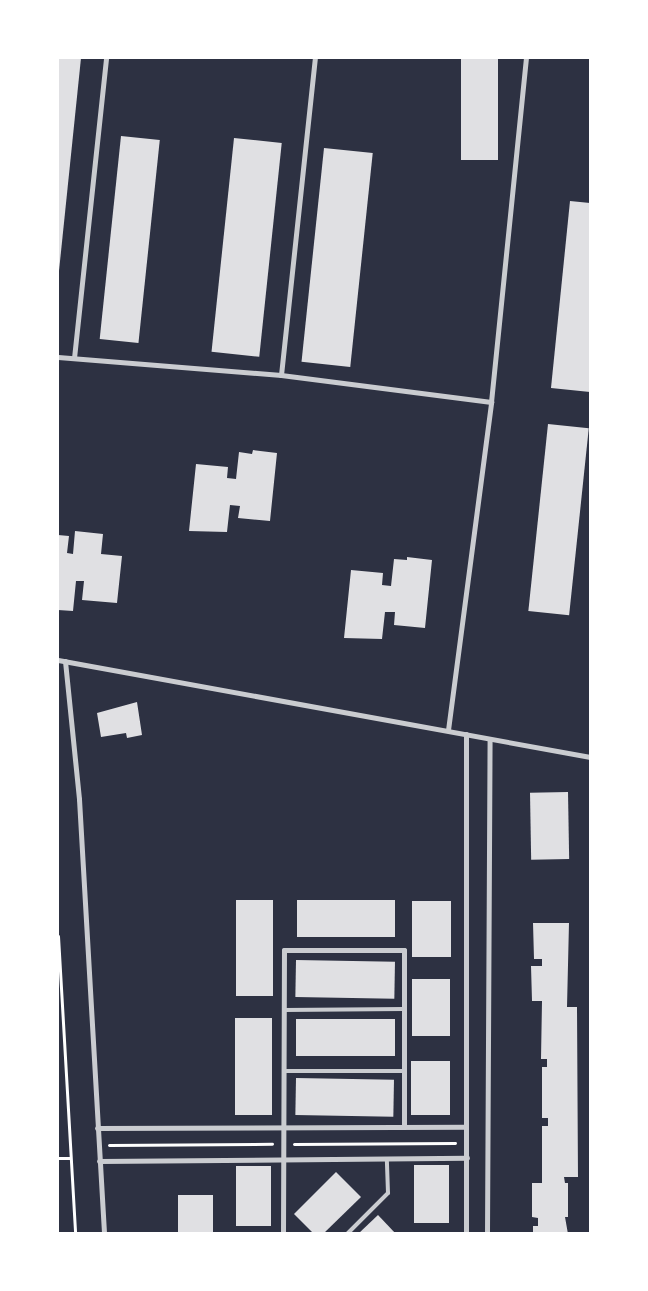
<!DOCTYPE html>
<html>
<head>
<meta charset="utf-8">
<style>
  body { margin:0 }
  #map { position:relative; width:648px; height:1291px; overflow:hidden; background:#2d3142; font-family:Spectral,serif }
  div>[style] { position:absolute }
  [style*='--x'] { left:calc(var(--x)*1px); top:calc(var(--y)*1px); width:calc(var(--w)*1px); rotate:calc(var(--a)*1deg) }
  .building>* { inset:0; background:#e0e0e3; transform-origin:0 0 }
  .path>* { height:3px; margin:-1.5px; padding:0 1.5px; transform-origin:1.5px; border-radius:1.5px; background:#fff }
  .service>* { height:4px; margin:-2px; padding:0 2px; transform-origin:2px; border-radius:2px; background:#caccd0 }
  .minor>* { height:5px; margin:-2.5px; padding:0 2.5px; transform-origin:2.5px; border-radius:2.5px; background:#caccd0 }
  span { translate:-50% -50%; white-space:nowrap; text-align:center; line-height:1.15; -webkit-text-stroke:4px #fff; paint-order:stroke }
  .frame { position:absolute; inset:0; border:59px solid #fff; pointer-events:none }
</style>
</head>
<body>
<div id="map">
  <div class="building">
    <i style="clip-path:polygon(58px 58px,81px 58px,59px 271px,58px 271px)"></i>
    <i style="left:461px;top:58px;width:37px;height:102px"></i>
    <i style="left:121px;top:136px;width:39px;height:204px;rotate:6deg"></i>
    <i style="left:234px;top:138px;width:48px;height:215px;rotate:6deg"></i>
    <i style="left:324px;top:148px;width:49px;height:215px;rotate:6deg"></i>
    <i style="clip-path:polygon(570px 201px,590px 203px,590px 392px,551px 388px)"></i>
    <i style="left:548px;top:424px;width:41px;height:188px;rotate:6deg"></i>
    <i style="clip-path:polygon(253px 450px,277px 453px,270px 521px,238px 518px,240px 506px,230px 505px,227px 532px,189px 531px,196px 464px,228px 467px,227px 478px,236px 479px,239px 452px,252px 454px)"></i>
    <i style="clip-path:polygon(75px 531px,103px 534px,101px 554px,122px 556px,117px 603px,82px 600px,84px 581px,76px 581px,73px 611px,58px 610px,58px 535px,69px 536px,67px 553px,73px 554px)"></i>
    <i style="clip-path:polygon(407px 557px,432px 560px,425px 628px,394px 625px,395px 612px,385px 612px,382px 639px,344px 638px,351px 570px,383px 573px,382px 585px,391px 586px,394px 559px,407px 560px)"></i>
    <i style="clip-path:polygon(137px 702px,142px 735px,127px 738px,126px 733px,101px 737px,97px 713px)"></i>
    <i style="left:568px;top:792px;width:67px;height:38px;rotate:89deg"></i>
    <i style="left:236px;top:900px;width:37px;height:96px"></i>
    <i style="left:297px;top:900px;width:98px;height:37px"></i>
    <i style="left:412px;top:901px;width:39px;height:56px"></i>
    <i style="clip-path:polygon(533px 923px,569px 923px,567px 1007px,577px 1007px,578px 1177px,564px 1177px,565px 1183px,568px 1183px,568px 1217px,565px 1217px,568px 1234px,533px 1234px,533px 1226px,538px 1226px,538px 1218px,532px 1217px,532px 1183px,542px 1183px,542px 1126px,548px 1126px,548px 1118px,542px 1118px,542px 1067px,547px 1067px,547px 1059px,541px 1059px,542px 1001px,532px 1001px,531px 966px,542px 966px,542px 959px,534px 959px)"></i>
    <i style="left:296px;top:960px;width:99px;height:37px;rotate:1deg"></i>
    <i style="left:412px;top:979px;width:38px;height:57px"></i>
    <i style="left:235px;top:1018px;width:37px;height:97px"></i>
    <i style="left:296px;top:1019px;width:99px;height:37px"></i>
    <i style="left:411px;top:1061px;width:39px;height:54px"></i>
    <i style="left:296px;top:1078px;width:98px;height:37px;rotate:1deg"></i>
    <i style="left:414px;top:1165px;width:35px;height:58px"></i>
    <i style="left:236px;top:1166px;width:35px;height:60px"></i>
    <i style="clip-path:polygon(336px 1172px,361px 1197px,323px 1234px,314px 1234px,294px 1214px)"></i>
    <i style="left:178px;top:1195px;width:35px;height:39px"></i>
    <i style="clip-path:polygon(378px 1215px,396px 1234px,358px 1234px)"></i>
  </div>
  <div class="path">
    <i style="--x:58;--y:936;--w:298;--a:86.7"></i>
    <i style="--x:294;--y:1144;--w:161;--a:-0.4"></i>
    <i style="--x:109;--y:1145;--w:163;--a:-0.4"></i>
    <i style="--x:58;--y:1158;--w:12;--a:0"></i>
  </div>
  <div class="service">
    <i style="--x:284;--y:1010;--w:120;--a:-0.5"></i>
    <i style="--x:284;--y:1071;--w:120;--a:0"></i>
    <i style="--x:347;--y:1234;--w:58;--a:-45"></i>
    <i style="--x:388;--y:1193;--w:34;--a:-92"></i>
  </div>
  <div class="minor">
    <i style="--x:58;--y:357;--w:224;--a:4.6"></i>
    <i style="--x:281;--y:375;--w:212;--a:7.3"></i>
    <i style="--x:74;--y:358;--w:302;--a:-83.9"></i>
    <i style="--x:281;--y:375;--w:319;--a:-83.9"></i>
    <i style="--x:58;--y:660;--w:541;--a:10.33"></i>
    <i style="--x:65;--y:661;--w:139;--a:84.2"></i>
    <i style="--x:79;--y:799;--w:436;--a:86.7"></i>
    <i style="--x:448;--y:730;--w:331;--a:-82.5"></i>
    <i style="--x:491;--y:402;--w:346;--a:-84.2"></i>
    <i style="--x:97;--y:1128;--w:369;--a:-0.2"></i>
    <i style="--x:99;--y:1161;--w:368;--a:-0.5"></i>
    <i style="--x:283;--y:1234;--w:284;--a:-89.8"></i>
    <i style="--x:284;--y:950;--w:120;--a:0"></i>
    <i style="--x:404;--y:950;--w:177;--a:90"></i>
    <i style="--x:466;--y:1234;--w:500;--a:-90"></i>
    <i style="--x:487;--y:1234;--w:495;--a:-89.7"></i>
  </div>
  <div class="frame"></div>
</div>
</body>
</html>
